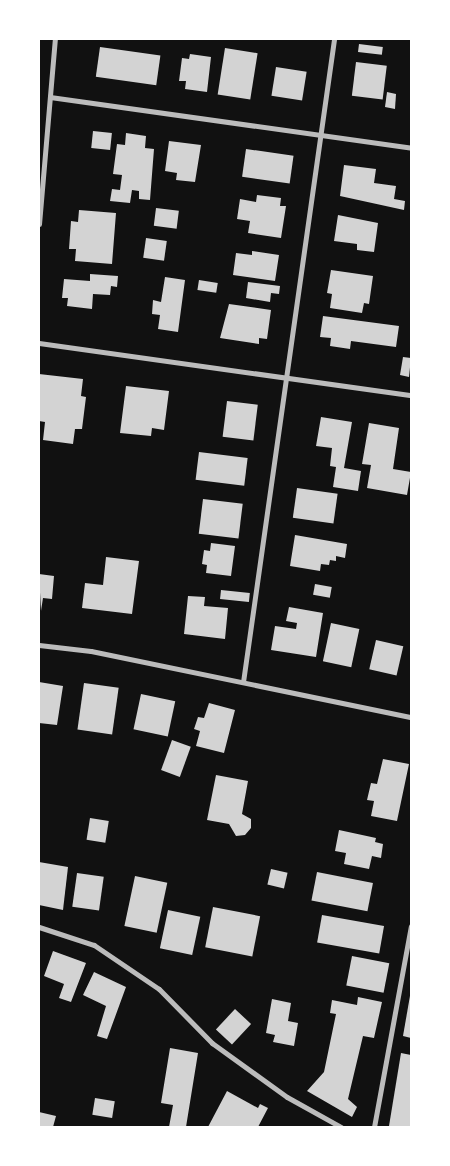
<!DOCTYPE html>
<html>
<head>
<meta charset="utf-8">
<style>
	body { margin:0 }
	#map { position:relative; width:450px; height:1166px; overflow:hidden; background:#111; font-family:"PT Sans Narrow",sans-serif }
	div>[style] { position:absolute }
	.building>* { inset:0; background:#d3d3d3; transform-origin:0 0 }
	.minor>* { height:5px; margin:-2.5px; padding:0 2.5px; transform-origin:2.5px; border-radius:2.5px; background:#bcbcbc }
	span { translate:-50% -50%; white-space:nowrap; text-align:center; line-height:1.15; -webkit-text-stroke:4px #fff; paint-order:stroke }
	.frame { position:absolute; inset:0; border:40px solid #fff; pointer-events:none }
</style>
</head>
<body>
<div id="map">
	<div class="building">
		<div style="left:359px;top:44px;width:24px;height:8px;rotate:7deg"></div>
		<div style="left:100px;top:47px;width:61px;height:30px;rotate:8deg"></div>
		<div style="left:225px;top:48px;width:33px;height:47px;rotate:9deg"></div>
		<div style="clip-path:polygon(190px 54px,211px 57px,207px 92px,185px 89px,186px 81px,179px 81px,182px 58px,189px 59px)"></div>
		<div style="left:356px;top:62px;width:31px;height:34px;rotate:7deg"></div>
		<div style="left:276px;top:67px;width:31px;height:29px;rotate:9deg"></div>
		<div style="clip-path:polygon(387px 92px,396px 94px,395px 109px,385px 107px)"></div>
		<div style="left:93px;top:131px;width:19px;height:17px;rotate:6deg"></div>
		<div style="clip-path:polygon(126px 133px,146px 136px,145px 148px,154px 149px,150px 200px,139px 199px,139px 191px,132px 190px,130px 203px,110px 201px,112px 189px,120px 190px,122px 175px,113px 174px,117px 144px,125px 145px)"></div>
		<div style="clip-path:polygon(169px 141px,201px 145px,195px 182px,176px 180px,177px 173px,165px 171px)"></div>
		<div style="left:246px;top:149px;width:48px;height:28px;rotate:8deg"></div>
		<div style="clip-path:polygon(344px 165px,376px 169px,374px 183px,396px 186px,394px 199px,405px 201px,404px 210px,340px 196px)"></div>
		<div style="clip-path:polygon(257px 195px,281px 198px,280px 206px,286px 206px,281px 238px,248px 233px,250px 221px,237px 219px,240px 199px,256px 202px)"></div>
		<div style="left:156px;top:208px;width:23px;height:18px;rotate:7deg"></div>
		<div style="clip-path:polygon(79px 210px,116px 213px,112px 264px,75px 261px,76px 249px,69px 249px,71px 221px,78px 222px)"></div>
		<div style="clip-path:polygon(338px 215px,378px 223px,374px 252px,357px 250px,357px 244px,334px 241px)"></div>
		<div style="left:146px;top:238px;width:21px;height:20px;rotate:8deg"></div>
		<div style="clip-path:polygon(252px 251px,279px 255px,275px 281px,233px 275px,236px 253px,252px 255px)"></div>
		<div style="clip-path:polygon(331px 270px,373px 276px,369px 304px,364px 303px,362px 313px,330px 308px,332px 294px,327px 293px)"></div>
		<div style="clip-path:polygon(90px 274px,118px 276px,117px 287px,111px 286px,110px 295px,93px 294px,92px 309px,67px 306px,68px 298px,62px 298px,64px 279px,90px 281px)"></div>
		<div style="clip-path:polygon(165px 277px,185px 280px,178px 332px,158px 329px,160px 315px,152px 314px,153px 300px,161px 302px)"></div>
		<div style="left:199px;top:280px;width:19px;height:10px;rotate:9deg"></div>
		<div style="clip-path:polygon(248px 282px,280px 286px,279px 294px,271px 293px,270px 302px,246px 298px)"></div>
		<div style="clip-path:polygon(229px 304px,271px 310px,267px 339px,259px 338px,259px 344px,220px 338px)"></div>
		<div style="clip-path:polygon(323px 316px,399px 326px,396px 347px,351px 341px,350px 349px,330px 346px,331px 338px,320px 337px)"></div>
		<div style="clip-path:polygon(403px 357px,411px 358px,409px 377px,400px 375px)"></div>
		<div style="clip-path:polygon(39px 374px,83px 379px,81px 396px,86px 397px,82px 429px,75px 429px,73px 444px,43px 440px,45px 422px,39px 421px)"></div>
		<div style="clip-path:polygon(126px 386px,169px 391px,164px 430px,152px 428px,151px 436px,120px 433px)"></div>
		<div style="left:227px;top:401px;width:31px;height:36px;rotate:7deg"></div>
		<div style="clip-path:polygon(321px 417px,352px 422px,344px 468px,361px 471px,358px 491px,333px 487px,336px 467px,330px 466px,332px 448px,316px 446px)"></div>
		<div style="clip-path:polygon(369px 423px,399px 428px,393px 469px,411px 472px,407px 495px,367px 488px,371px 465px,362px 464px)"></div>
		<div style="left:199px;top:452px;width:49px;height:28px;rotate:7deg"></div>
		<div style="left:297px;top:488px;width:41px;height:30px;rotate:8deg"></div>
		<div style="left:203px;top:499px;width:40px;height:35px;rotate:7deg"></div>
		<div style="clip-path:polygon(295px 535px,347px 544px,345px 558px,336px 556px,336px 561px,330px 560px,329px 565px,321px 564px,320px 571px,290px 566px)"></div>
		<div style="clip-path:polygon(211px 543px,235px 546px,231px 576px,206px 573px,207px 565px,202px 564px,204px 550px,210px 551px)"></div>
		<div style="clip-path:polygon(106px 557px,139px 561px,132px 614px,82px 608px,85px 583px,103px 585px)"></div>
		<div style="clip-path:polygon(39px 574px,54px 576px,52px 599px,43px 598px,41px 611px)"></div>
		<div style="left:315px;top:584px;width:17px;height:11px;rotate:10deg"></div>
		<div style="left:221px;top:590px;width:29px;height:9px;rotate:6deg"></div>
		<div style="clip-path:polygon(188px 596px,205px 597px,204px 606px,228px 608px,225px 639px,184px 634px)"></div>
		<div style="clip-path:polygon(289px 607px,323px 613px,316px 657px,271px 650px,275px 626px,296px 629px,297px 623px,286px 621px)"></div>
		<div style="left:331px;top:623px;width:29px;height:39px;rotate:12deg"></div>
		<div style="left:376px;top:640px;width:28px;height:30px;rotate:13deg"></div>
		<div style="clip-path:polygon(39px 682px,63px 686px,57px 725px,39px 723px)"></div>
		<div style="left:84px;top:683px;width:35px;height:47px;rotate:8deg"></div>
		<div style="left:141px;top:694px;width:35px;height:36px;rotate:12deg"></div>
		<div style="clip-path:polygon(209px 703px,235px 710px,224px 753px,196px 746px,200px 731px,194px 729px,198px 717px,204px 718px)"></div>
		<div style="left:172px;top:740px;width:20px;height:32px;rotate:20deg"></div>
		<div style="clip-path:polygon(383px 759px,409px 764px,397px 821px,371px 816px,374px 801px,367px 800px,371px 783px,377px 784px)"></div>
		<div style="clip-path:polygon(216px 775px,248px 781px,242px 814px,251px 819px,251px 828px,245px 835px,236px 836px,229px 824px,207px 820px)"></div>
		<div style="left:90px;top:818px;width:19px;height:22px;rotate:9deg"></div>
		<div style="clip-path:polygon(339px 830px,376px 838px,375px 842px,383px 844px,381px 858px,372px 856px,369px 869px,344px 864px,346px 853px,335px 851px)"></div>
		<div style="clip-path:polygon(39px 862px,68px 867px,63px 910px,39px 905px)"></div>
		<div style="left:271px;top:869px;width:17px;height:16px;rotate:13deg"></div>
		<div style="left:317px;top:872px;width:57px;height:29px;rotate:11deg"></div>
		<div style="left:77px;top:873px;width:27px;height:34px;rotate:8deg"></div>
		<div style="left:135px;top:876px;width:33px;height:51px;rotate:12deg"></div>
		<div style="left:213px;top:907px;width:48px;height:41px;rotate:11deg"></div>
		<div style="left:168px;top:910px;width:33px;height:39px;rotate:12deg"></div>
		<div style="left:322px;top:915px;width:63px;height:28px;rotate:10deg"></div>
		<div style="clip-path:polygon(53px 951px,86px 963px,71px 1002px,59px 998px,64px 984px,44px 976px)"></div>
		<div style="left:352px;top:956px;width:38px;height:30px;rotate:11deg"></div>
		<div style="clip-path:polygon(94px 972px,126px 987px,107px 1039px,97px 1036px,106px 1006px,83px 995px)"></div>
		<div style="clip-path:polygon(411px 990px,411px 1038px,403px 1036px)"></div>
		<div style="clip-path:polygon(358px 997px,382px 1002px,374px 1038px,363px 1036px,348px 1099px,357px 1107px,352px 1117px,307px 1091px,324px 1072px,336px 1014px,330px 1013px,332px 1000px,357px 1005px)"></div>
		<div style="clip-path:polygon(272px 999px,291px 1003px,288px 1021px,298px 1023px,294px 1046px,273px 1042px,275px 1035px,266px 1033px)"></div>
		<div style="left:235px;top:1009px;width:22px;height:28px;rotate:43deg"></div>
		<div style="clip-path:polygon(170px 1048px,198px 1053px,186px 1127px,169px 1127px,173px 1105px,161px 1103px)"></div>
		<div style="clip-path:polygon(401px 1053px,411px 1055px,411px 1127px,389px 1126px)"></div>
		<div style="clip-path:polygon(227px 1091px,258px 1108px,260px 1104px,268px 1108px,258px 1127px,208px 1127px)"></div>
		<div style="left:95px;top:1098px;width:20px;height:17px;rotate:9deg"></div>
		<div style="clip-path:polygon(39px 1112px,56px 1116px,53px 1127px,39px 1127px)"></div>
	</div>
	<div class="minor">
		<div style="left:50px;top:97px;width:365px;rotate:8deg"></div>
		<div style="left:39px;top:224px;width:186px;rotate:-85.1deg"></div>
		<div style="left:39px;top:343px;width:376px;rotate:8deg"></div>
		<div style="left:39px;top:645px;width:52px;rotate:6.6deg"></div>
		<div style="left:91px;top:651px;width:327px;rotate:11.7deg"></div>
		<div style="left:243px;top:682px;width:649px;rotate:-81.94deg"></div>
		<div style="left:39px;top:927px;width:58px;rotate:18.1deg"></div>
		<div style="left:94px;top:945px;width:78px;rotate:34.1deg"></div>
		<div style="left:159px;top:989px;width:76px;rotate:45.5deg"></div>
		<div style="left:212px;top:1043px;width:92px;rotate:35.8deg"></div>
		<div style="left:287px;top:1097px;width:62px;rotate:29.1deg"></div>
		<div style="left:374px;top:1127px;width:204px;rotate:-79.6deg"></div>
	</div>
	<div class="frame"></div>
</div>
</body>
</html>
